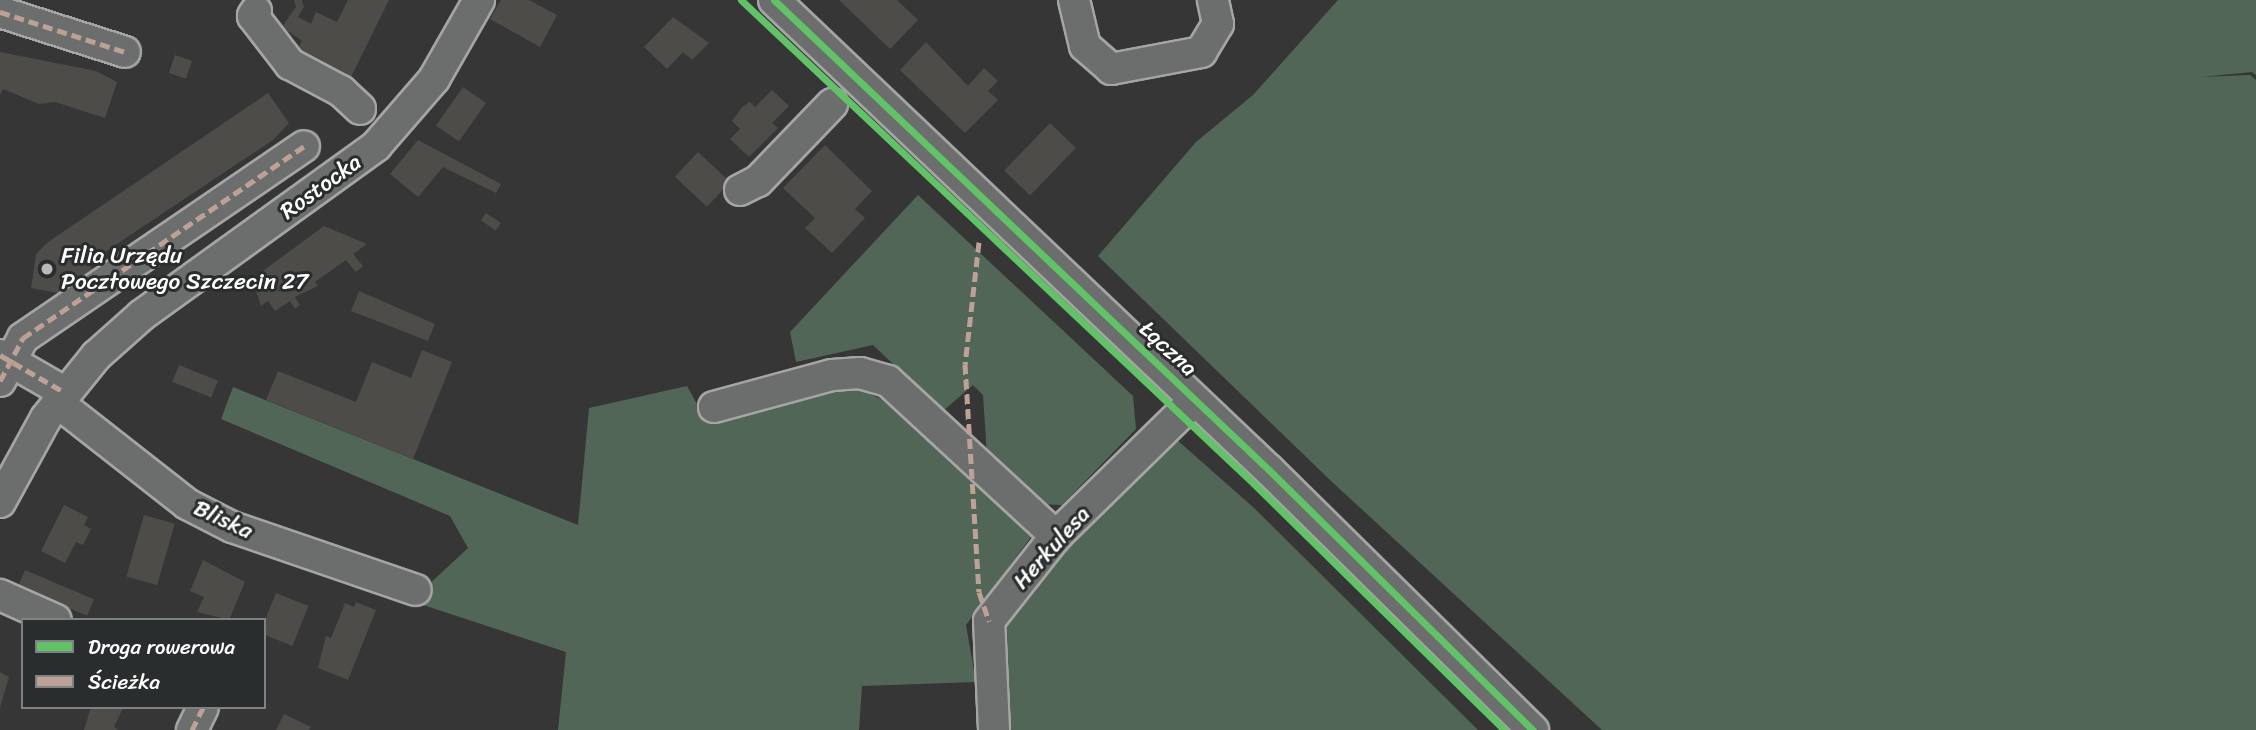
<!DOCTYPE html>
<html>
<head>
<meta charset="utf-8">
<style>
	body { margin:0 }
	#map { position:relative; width:2256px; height:730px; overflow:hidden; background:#363636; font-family:Sriracha,sans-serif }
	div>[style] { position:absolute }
	.green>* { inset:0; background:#516657 }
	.building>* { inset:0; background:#4e4c49; transform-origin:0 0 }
	.roads { filter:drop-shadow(2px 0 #a5a5a5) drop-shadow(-2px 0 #a5a5a5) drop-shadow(0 2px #a5a5a5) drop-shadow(0 -2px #a5a5a5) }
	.minor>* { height:30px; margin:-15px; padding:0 15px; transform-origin:15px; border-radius:15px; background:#6c6d6d }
	.quiet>* { height:5px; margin-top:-2.5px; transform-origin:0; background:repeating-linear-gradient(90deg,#bda197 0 10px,transparent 0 15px) }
	.cycleway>* { height:7px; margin:-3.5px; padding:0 3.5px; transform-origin:3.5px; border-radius:3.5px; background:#61c268 }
	.dots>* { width:19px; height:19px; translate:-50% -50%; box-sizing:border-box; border:4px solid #2a2d2e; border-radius:50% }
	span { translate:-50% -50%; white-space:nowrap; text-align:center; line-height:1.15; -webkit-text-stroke:6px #2a2d2e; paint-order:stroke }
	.street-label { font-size:23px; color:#fff }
	.poi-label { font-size:23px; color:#fff }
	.left { translate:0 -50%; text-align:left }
	.legend { position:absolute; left:21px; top:618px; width:245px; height:91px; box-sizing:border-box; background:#2a2d2e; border:2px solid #7f8182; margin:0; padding:9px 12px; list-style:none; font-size:21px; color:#fff }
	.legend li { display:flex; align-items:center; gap:14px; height:35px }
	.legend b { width:35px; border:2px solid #7f8182 }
</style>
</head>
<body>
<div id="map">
	<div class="green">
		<div style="clip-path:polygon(1338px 0,2256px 0,2256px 75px,2252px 72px,2201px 77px,2250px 75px,2256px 80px,2256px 730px,1602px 730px,1331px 481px,1098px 256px,1196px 142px,1253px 95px)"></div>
		<div style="clip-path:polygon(918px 195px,1133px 396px,1136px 429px,1062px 505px,1037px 504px,987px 456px,983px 395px,973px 385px,943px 411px,873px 345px,796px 362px,790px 332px)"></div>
		<div style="clip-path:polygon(687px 386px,703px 415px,854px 387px,881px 399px,1034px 533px,966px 625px,976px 682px,862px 686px,859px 730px,558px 730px,566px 652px,411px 601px,468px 548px,450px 516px,221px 419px,233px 387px,578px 525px,589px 408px)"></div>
		<div style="clip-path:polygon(1176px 439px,1254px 508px,1478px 730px,1003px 730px,998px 625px,1044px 563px)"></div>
	</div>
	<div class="building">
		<div style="clip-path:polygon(294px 0,302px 0,304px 7px,298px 17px,311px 24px,316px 12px,337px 22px,348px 0,389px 0,350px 79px,296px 53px,302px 41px,282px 27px,296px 7px)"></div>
		<div style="clip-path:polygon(501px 0,529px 0,557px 15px,540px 47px,490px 19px)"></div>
		<div style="clip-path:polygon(839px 0,897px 0,918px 20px,890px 49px)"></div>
		<div style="clip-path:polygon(673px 17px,709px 43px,692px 60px,683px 52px,667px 69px,644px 47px)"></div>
		<div style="clip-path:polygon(926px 42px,968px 86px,984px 68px,998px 81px,988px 91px,998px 100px,965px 133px,900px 70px)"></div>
		<div style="clip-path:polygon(0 52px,96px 71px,117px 82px,105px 118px,55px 102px,39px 104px,3px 89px,0 95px)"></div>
		<div style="left:175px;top:55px;width:18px;height:19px;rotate:19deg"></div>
		<div style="left:463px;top:87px;width:28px;height:47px;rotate:35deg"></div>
		<div style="clip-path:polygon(772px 90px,789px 106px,772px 123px,778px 128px,749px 157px,730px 139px,740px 129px,732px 121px,742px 107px,750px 102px,755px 107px)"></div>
		<div style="clip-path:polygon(268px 93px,289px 123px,273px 140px,96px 258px,90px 266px,94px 272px,63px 294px,31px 288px,36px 254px,48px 242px)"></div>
		<div style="left:1050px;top:123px;width:36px;height:66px;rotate:44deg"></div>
		<div style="clip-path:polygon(418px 140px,501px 184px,496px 193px,443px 167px,418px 197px,390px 174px)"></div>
		<div style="clip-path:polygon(825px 145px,872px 191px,855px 209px,865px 218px,832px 253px,805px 228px,815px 218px,783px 188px)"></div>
		<div style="left:698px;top:152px;width:44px;height:34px;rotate:43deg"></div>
		<div style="left:486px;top:213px;width:18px;height:9px;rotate:34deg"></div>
		<div style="clip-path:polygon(324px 226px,367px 244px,353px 254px,363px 266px,356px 272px,346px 260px,315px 282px,318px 286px,295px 297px,300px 305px,295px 309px,290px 301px,275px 311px,268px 301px,261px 306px,252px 279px)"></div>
		<div style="clip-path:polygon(359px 291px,435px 324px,428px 341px,351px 311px)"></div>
		<div style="clip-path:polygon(422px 350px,452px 362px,413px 459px,266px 400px,278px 371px,356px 402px,372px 362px,411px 378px)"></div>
		<div style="left:179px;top:365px;width:42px;height:18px;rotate:22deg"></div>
		<div style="clip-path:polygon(64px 505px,88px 517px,84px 525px,91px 529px,83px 545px,76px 542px,65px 563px,41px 551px)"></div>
		<div style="left:144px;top:515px;width:32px;height:64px;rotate:16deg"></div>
		<div style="clip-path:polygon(203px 560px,245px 582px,229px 620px,197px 612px,204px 597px,190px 591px)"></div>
		<div style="left:25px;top:570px;width:75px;height:18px;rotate:23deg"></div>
		<div style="left:276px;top:593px;width:35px;height:43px;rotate:22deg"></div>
		<div style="clip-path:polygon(356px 602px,376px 610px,348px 680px,318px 668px,326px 636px,331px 638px,345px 603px,354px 607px)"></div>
		<div style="clip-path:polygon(0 672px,9px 677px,0 708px)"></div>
		<div style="clip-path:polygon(91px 707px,123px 708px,114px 727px,119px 730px,84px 730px)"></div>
		<div style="clip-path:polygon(284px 714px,311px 727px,309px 730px,276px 730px)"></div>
	</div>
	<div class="roads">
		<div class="minor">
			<div style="left:774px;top:0;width:683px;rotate:43.52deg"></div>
			<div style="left:1269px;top:470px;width:371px;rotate:44.6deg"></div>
			<div style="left:1074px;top:0;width:47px;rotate:76.6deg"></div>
			<div style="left:1085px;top:46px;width:35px;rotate:41deg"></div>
			<div style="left:1111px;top:69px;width:92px;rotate:-10.7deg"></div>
			<div style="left:1201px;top:52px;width:33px;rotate:-59deg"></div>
			<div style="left:1218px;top:24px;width:25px;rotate:-102deg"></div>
			<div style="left:256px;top:11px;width:6px;rotate:121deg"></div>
			<div style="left:253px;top:16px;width:61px;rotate:52.4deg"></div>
			<div style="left:290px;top:64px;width:58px;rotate:27.9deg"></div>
			<div style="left:341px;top:91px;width:26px;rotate:43deg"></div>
			<div style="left:0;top:12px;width:131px;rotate:17.7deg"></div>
			<div style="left:740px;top:190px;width:20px;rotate:-27deg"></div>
			<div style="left:758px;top:181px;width:107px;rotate:-46.1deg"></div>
			<div style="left:0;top:355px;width:74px;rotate:30deg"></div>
			<div style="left:0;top:381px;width:49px;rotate:-61.9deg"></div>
			<div style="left:23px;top:338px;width:340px;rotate:-34.3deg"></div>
			<div style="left:57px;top:402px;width:165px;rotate:38.1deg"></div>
			<div style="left:187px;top:504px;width:51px;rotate:27.1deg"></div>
			<div style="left:232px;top:527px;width:194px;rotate:18.9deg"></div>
			<div style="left:714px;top:407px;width:122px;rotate:-15.2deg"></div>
			<div style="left:832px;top:375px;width:28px;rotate:-4deg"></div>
			<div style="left:860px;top:373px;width:29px;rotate:16deg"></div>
			<div style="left:888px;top:381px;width:229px;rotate:42.7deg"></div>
			<div style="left:0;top:502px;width:96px;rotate:-61.3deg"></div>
			<div style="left:46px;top:418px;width:80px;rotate:-51.1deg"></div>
			<div style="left:96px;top:356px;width:62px;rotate:-41.7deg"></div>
			<div style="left:142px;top:315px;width:289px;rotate:-35.8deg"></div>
			<div style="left:376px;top:146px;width:89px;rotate:-49.1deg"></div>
			<div style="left:434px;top:79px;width:91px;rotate:-60.3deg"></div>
			<div style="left:0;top:595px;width:61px;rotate:24.1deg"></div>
			<div style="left:192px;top:730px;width:25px;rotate:-64deg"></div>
			<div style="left:994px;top:730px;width:109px;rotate:-92.6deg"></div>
			<div style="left:989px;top:621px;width:108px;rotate:-51.8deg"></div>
			<div style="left:1056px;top:536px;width:194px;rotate:-44.4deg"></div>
		</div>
	</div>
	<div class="quiet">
		<div style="left:0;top:12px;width:131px;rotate:17.7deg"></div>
		<div style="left:979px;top:242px;width:123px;rotate:96.5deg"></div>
		<div style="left:965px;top:364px;width:228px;rotate:86.5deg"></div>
		<div style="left:979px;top:592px;width:31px;rotate:71deg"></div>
		<div style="left:0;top:355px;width:74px;rotate:30deg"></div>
		<div style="left:0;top:381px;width:49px;rotate:-61.9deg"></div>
		<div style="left:23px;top:338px;width:340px;rotate:-34.3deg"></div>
		<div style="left:192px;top:730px;width:25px;rotate:-64deg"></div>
	</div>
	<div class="cycleway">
		<div style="left:741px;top:0;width:705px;rotate:43.33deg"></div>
		<div style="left:1254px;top:484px;width:351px;rotate:44.5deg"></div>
		<div style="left:774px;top:0;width:683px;rotate:43.52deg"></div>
		<div style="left:1269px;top:470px;width:371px;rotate:44.6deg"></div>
	</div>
	<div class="dots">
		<div style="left:47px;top:269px;background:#b9b9b9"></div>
	</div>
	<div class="street-label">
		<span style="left:321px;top:187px;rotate:-36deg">Rostocka</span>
		<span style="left:1168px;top:349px;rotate:43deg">Łączna</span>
		<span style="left:223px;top:520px;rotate:25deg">Bliska</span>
		<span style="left:1052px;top:548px;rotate:-48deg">Herkulesa</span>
	</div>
	<div class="poi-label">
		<span class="left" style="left:61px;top:269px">Filia Urzędu<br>Pocztowego Szczecin 27</span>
	</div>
	<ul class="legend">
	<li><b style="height:9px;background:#61c268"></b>Droga rowerowa</li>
	<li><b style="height:9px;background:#bda197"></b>Ścieżka</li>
	</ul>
</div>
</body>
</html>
